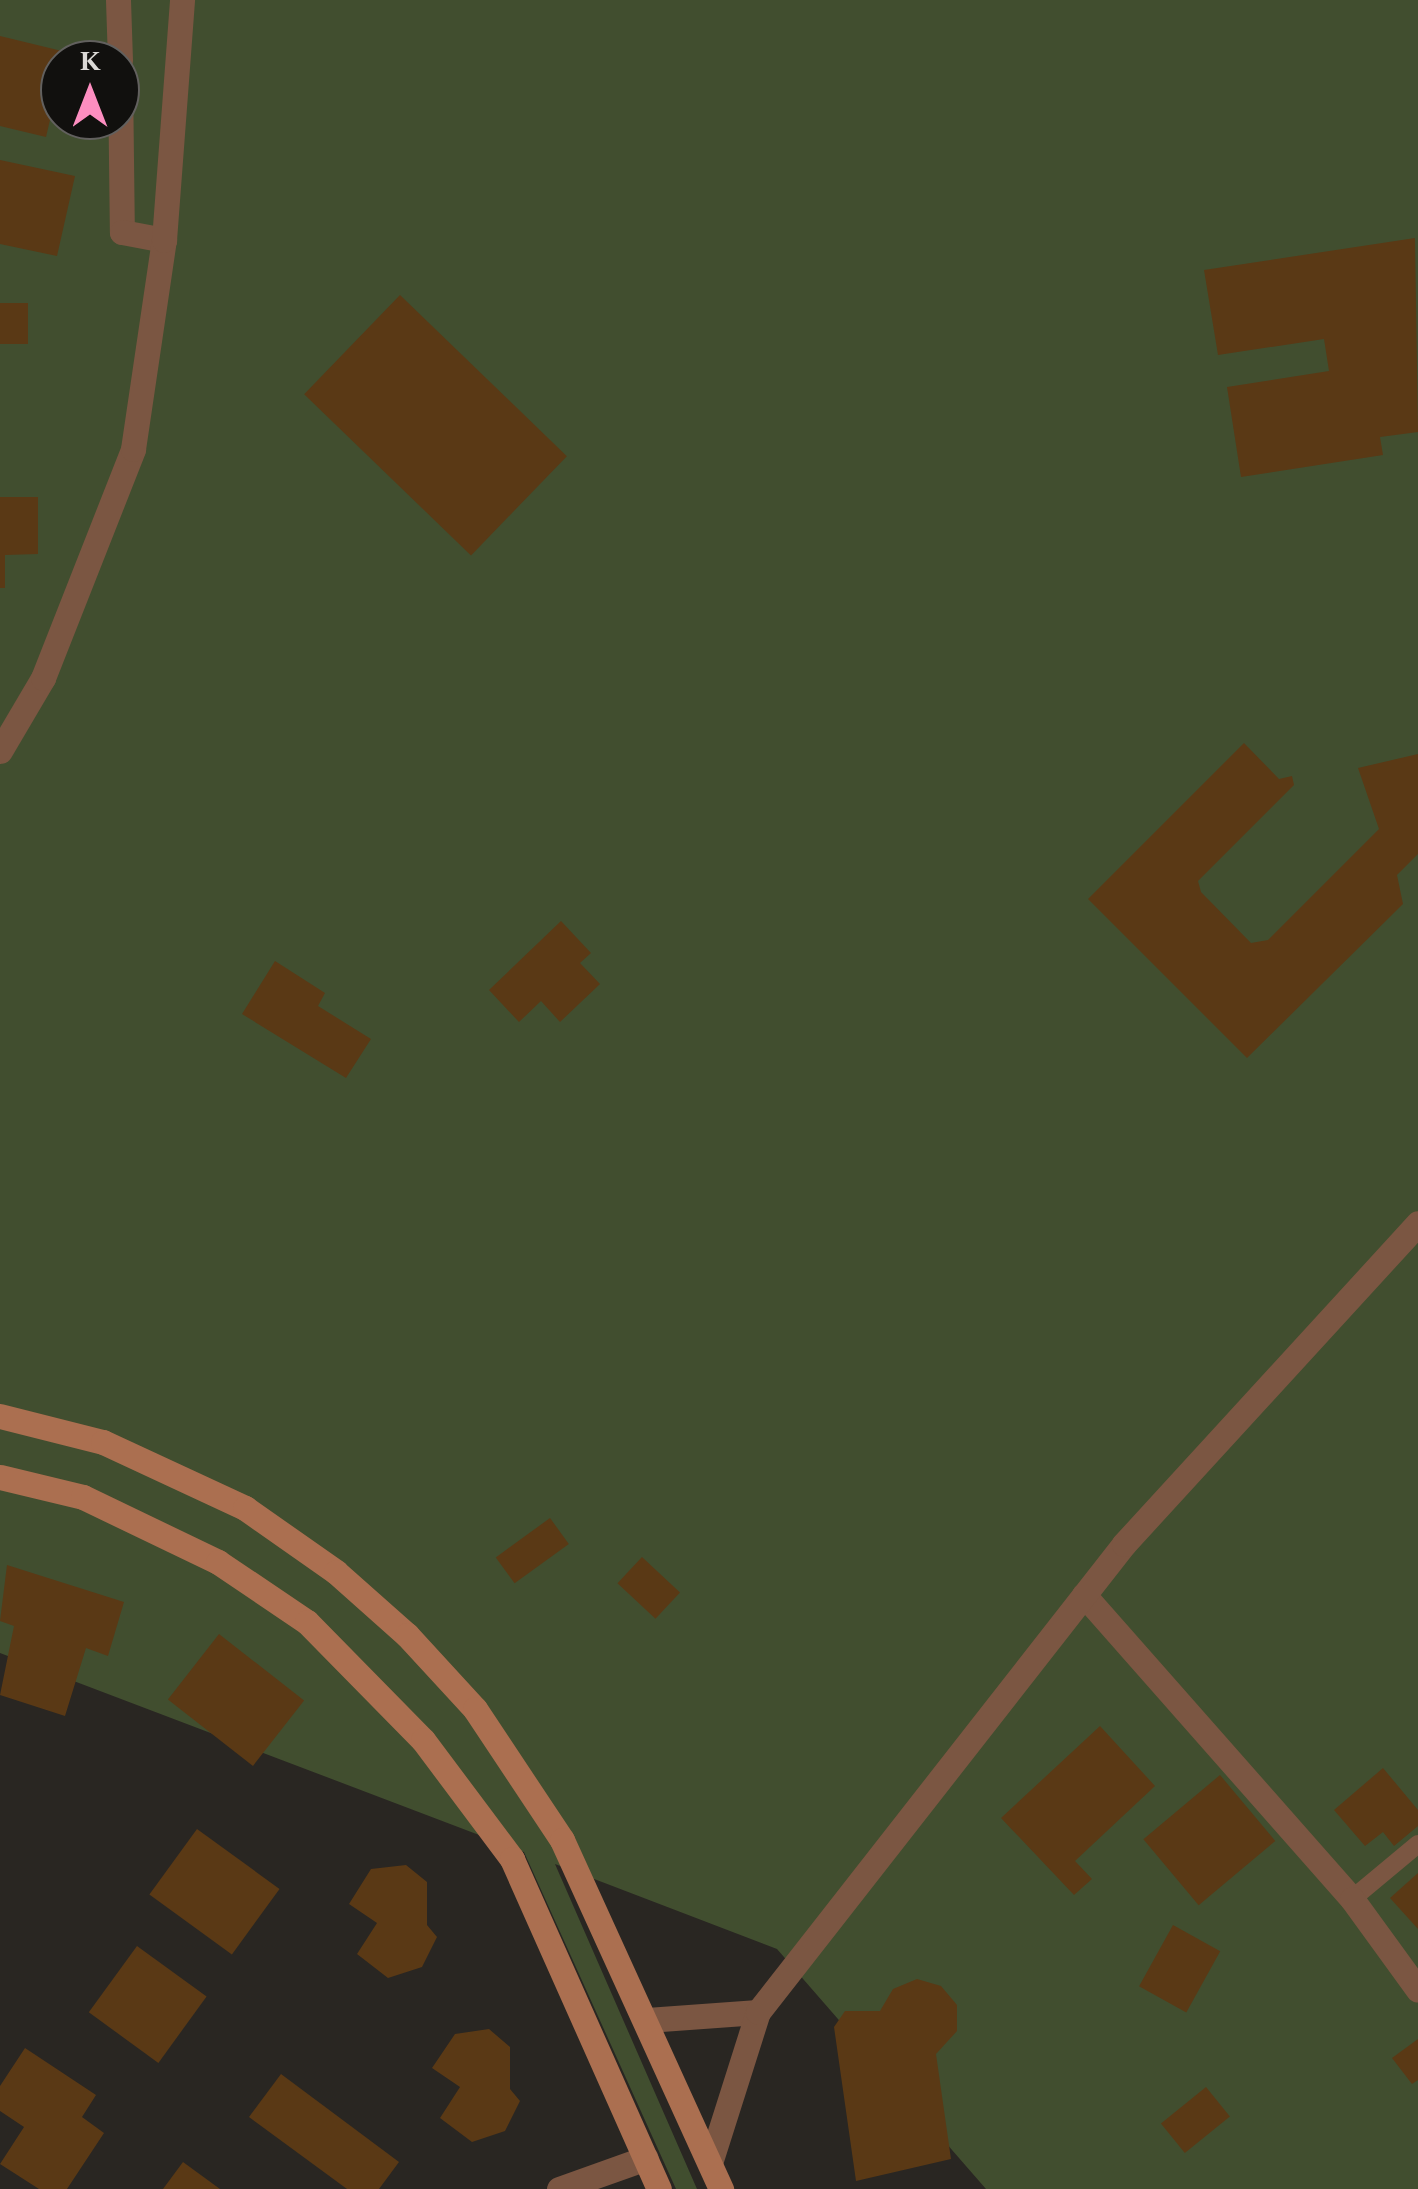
<!DOCTYPE html>
<html>
<head>
<meta charset="utf-8">
<style>
	body { margin:0 }
	#map { position:relative; width:1418px; height:2189px; overflow:hidden; background:#292622; font-family:Spectral,serif }
	div>[style] { position:absolute }
	.green>* { inset:0; background:#414e2f }
	.building>* { inset:0; background:#5a3915; transform-origin:0 0 }
	.service>* { height:18px; margin:-9px; padding:0 9px; transform-origin:9px; border-radius:9px; background:#7b5642 }
	.minor>* { height:25px; margin:-12.5px; padding:0 12.5px; transform-origin:12.5px; border-radius:12.5px; background:#7b5642 }
	.secondary>* { height:25px; margin:-12.5px; padding:0 12.5px; transform-origin:12.5px; border-radius:12.5px; background:#ab6f50 }
	span { translate:-50% -50%; white-space:nowrap; text-align:center; line-height:1.15; -webkit-text-stroke:9px #11100e; paint-order:stroke }
	.north { position:absolute; left:40px; top:40px; width:100px; height:100px; box-sizing:border-box; background:#11100e; border:2px solid #62605e; border-radius:50%; rotate:0deg; font-size:28px; font-weight:700; line-height:40px; text-align:center; color:#dbd9d6 }
	.north::after { content:''; display:block; margin:auto; width:35px; height:45px; background:#fd8ec0; clip-path:polygon(50% 0,100% 100%,50% 72%,0 100%) }
</style>
</head>
<body>
<div id="map">
	<div class="green">
		<div style="clip-path:polygon(evenodd,0 0,1418px 0,1418px 2189px,986px 2189px,777px 1949px,555px 1864px,697px 2189px,676px 2189px,524px 1852px,0 1653px,0 0,60px 60px,120px 60px,120px 120px,60px 120px,60px 60px)"></div>
	</div>
	<div class="building">
		<div style="clip-path:polygon(0 36px,66px 52px,46px 137px,0 126px)"></div>
		<div style="clip-path:polygon(0 160px,75px 176px,57px 256px,0 244px)"></div>
		<div style="clip-path:polygon(1415px 238px,1418px 432px,1380px 437px,1383px 455px,1241px 477px,1227px 387px,1329px 371px,1324px 339px,1218px 355px,1204px 270px)"></div>
		<div style="left:400px;top:295px;width:232px;height:138px;rotate:44deg"></div>
		<div style="left:0;top:303px;width:28px;height:41px"></div>
		<div style="clip-path:polygon(0 497px,38px 497px,38px 554px,5px 555px,5px 588px,0 588px)"></div>
		<div style="clip-path:polygon(1244px 743px,1279px 779px,1292px 776px,1294px 785px,1198px 881px,1201px 892px,1251px 943px,1268px 940px,1379px 829px,1358px 768px,1418px 754px,1418px 854px,1397px 875px,1403px 904px,1247px 1058px,1088px 899px)"></div>
		<div style="clip-path:polygon(561px 921px,591px 953px,580px 963px,600px 984px,560px 1022px,541px 1001px,519px 1022px,489px 990px)"></div>
		<div style="clip-path:polygon(275px 961px,325px 993px,318px 1006px,371px 1039px,346px 1078px,242px 1014px)"></div>
		<div style="left:550px;top:1518px;width:32px;height:67px;rotate:54deg"></div>
		<div style="left:642px;top:1557px;width:52px;height:36px;rotate:43deg"></div>
		<div style="clip-path:polygon(7px 1565px,124px 1602px,108px 1656px,86px 1648px,65px 1716px,0 1695px,14px 1626px,0 1621px)"></div>
		<div style="left:219px;top:1634px;width:108px;height:83px;rotate:38deg"></div>
		<div style="clip-path:polygon(1100px 1726px,1155px 1786px,1075px 1861px,1092px 1879px,1074px 1895px,1001px 1818px)"></div>
		<div style="clip-path:polygon(1383px 1768px,1418px 1810px,1418px 1826px,1394px 1846px,1383px 1832px,1365px 1846px,1334px 1810px)"></div>
		<div style="left:1220px;top:1775px;width:86px;height:100px;rotate:50deg"></div>
		<div style="left:197px;top:1829px;width:102px;height:81px;rotate:36deg"></div>
		<div style="clip-path:polygon(406px 1865px,427px 1882px,427px 1925px,437px 1937px,422px 1967px,388px 1978px,357px 1954px,377px 1923px,349px 1904px,371px 1869px)"></div>
		<div style="clip-path:polygon(1418px 1873px,1418px 1929px,1390px 1898px)"></div>
		<div style="left:1173px;top:1925px;width:54px;height:70px;rotate:29deg"></div>
		<div style="left:137px;top:1946px;width:86px;height:82px;rotate:36deg"></div>
		<div style="clip-path:polygon(917px 1979px,941px 1986px,957px 2005px,957px 2031px,936px 2054px,951px 2159px,856px 2181px,834px 2027px,845px 2011px,880px 2011px,893px 1989px)"></div>
		<div style="clip-path:polygon(489px 2029px,510px 2047px,510px 2089px,520px 2101px,505px 2131px,472px 2142px,440px 2118px,460px 2087px,432px 2068px,455px 2034px)"></div>
		<div style="clip-path:polygon(1418px 2039px,1418px 2080px,1412px 2084px,1392px 2058px)"></div>
		<div style="clip-path:polygon(25px 2048px,96px 2095px,82px 2117px,104px 2133px,67px 2189px,39px 2189px,0 2164px,24px 2127px,0 2111px,0 2086px)"></div>
		<div style="clip-path:polygon(281px 2074px,399px 2162px,379px 2189px,347px 2189px,249px 2117px)"></div>
		<div style="left:1206px;top:2087px;width:38px;height:58px;rotate:51deg"></div>
		<div style="clip-path:polygon(183px 2162px,220px 2189px,163px 2189px)"></div>
	</div>
	<div class="service">
		<div style="left:1352px;top:1899px;width:86px;rotate:-39.8deg"></div>
	</div>
	<div class="minor">
		<div style="left:118px;top:0;width:60px;rotate:88.1deg"></div>
		<div style="left:120px;top:77px;width:155px;rotate:89.3deg"></div>
		<div style="left:122px;top:232px;width:43px;rotate:10.8deg"></div>
		<div style="left:0;top:751px;width:85px;rotate:-59.5deg"></div>
		<div style="left:43px;top:678px;width:246px;rotate:-68.5deg"></div>
		<div style="left:133px;top:449px;width:211px;rotate:-81.6deg"></div>
		<div style="left:164px;top:240px;width:241px;rotate:-85.7deg"></div>
		<div style="left:1084px;top:1595px;width:405px;rotate:48.6deg"></div>
		<div style="left:1352px;top:1899px;width:112px;rotate:54deg"></div>
		<div style="left:647px;top:2020px;width:111px;rotate:-4.1deg"></div>
		<div style="left:710px;top:2163px;width:158px;rotate:-72.4deg"></div>
		<div style="left:758px;top:2012px;width:594px;rotate:-51.97deg"></div>
		<div style="left:1124px;top:1544px;width:435px;rotate:-47.5deg"></div>
		<div style="left:559px;top:2189px;width:92px;rotate:-19.6deg"></div>
	</div>
	<div class="secondary">
		<div style="left:0;top:1416px;width:106px;rotate:14.2deg"></div>
		<div style="left:103px;top:1442px;width:157px;rotate:24.9deg"></div>
		<div style="left:245px;top:1508px;width:111px;rotate:35.1deg"></div>
		<div style="left:336px;top:1572px;width:95px;rotate:41.6deg"></div>
		<div style="left:407px;top:1635px;width:100px;rotate:47.4deg"></div>
		<div style="left:475px;top:1709px;width:157px;rotate:56.4deg"></div>
		<div style="left:562px;top:1840px;width:384px;rotate:65.5deg"></div>
		<div style="left:0;top:1477px;width:85px;rotate:13.5deg"></div>
		<div style="left:83px;top:1497px;width:150px;rotate:25.7deg"></div>
		<div style="left:218px;top:1562px;width:107px;rotate:34deg"></div>
		<div style="left:307px;top:1622px;width:165px;rotate:45.5deg"></div>
		<div style="left:423px;top:1740px;width:149px;rotate:53.2deg"></div>
		<div style="left:512px;top:1859px;width:361px;rotate:66deg"></div>
	</div>
	<div class="north">K</div>
</div>
</body>
</html>
